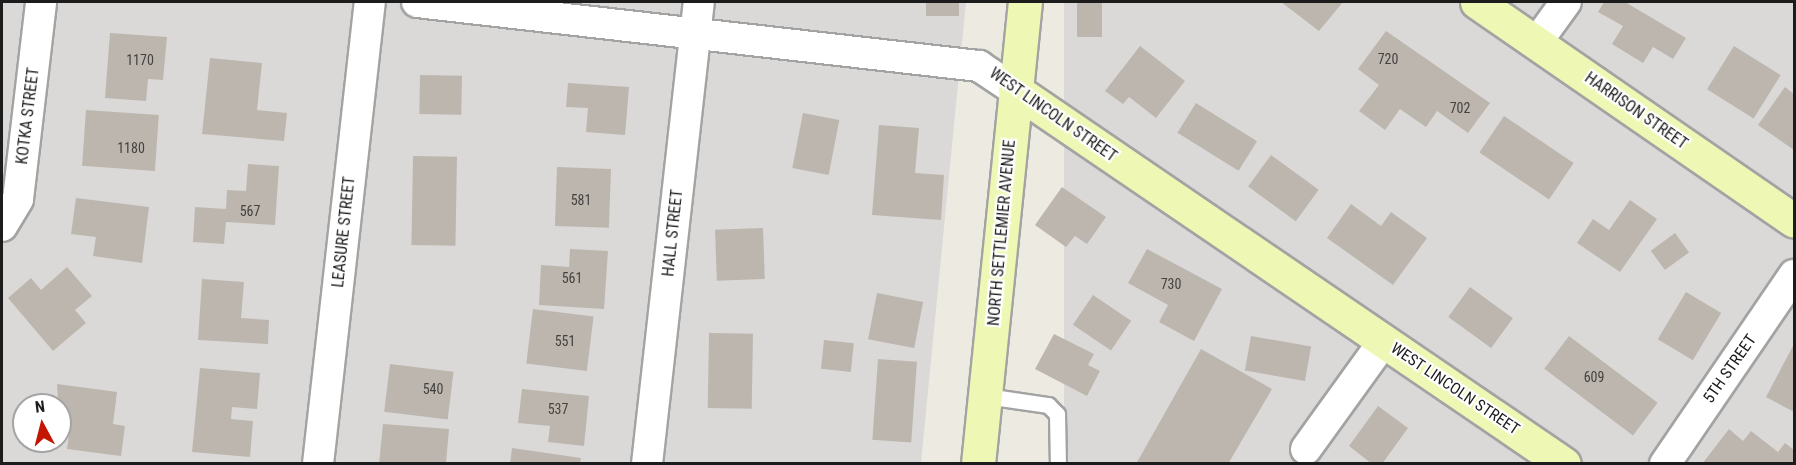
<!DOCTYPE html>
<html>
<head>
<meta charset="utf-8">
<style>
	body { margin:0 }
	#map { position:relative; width:1796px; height:465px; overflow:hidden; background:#edeae1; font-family:"Roboto Condensed",sans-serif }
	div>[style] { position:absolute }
	.residential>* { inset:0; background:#dad9d8; transform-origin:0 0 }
	.building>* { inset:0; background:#bdb6ae; transform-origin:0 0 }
	.roads { filter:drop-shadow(2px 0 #a3a3a3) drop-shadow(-2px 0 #a3a3a3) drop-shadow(0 2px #a3a3a3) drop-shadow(0 -2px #a3a3a3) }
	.lane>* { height:15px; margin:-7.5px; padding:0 7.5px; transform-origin:7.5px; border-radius:7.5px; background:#fff }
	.street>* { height:30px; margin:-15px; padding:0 15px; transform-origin:15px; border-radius:15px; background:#fff }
	.secondary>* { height:33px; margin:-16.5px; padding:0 16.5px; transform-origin:16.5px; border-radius:16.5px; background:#eef8b4 }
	span { translate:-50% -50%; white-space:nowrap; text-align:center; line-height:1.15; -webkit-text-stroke:4.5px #fff; paint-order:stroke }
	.number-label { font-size:14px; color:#444240 }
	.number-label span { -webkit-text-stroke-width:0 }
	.street-label { font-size:16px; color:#1c1c1c }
	.frame { position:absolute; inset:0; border:3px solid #1c1c1c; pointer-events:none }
	.north { position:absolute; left:12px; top:393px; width:60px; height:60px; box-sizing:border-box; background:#fff; border:2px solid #a4a4a4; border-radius:50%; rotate:353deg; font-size:16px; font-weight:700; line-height:24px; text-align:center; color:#1c1c1c }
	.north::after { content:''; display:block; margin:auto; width:21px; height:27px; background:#c41503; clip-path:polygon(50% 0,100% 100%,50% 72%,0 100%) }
</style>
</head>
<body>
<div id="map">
	<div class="residential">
		<div style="clip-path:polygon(evenodd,2px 2px,966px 2px,921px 463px,2px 463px,2px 2px,24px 405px,60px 405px,60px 441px,24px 441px,24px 405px)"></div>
		<div style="left:1064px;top:2px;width:730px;height:464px"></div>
	</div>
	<div class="building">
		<div style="left:926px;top:2px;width:33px;height:14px"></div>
		<div style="left:1077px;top:2px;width:25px;height:35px"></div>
		<div style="clip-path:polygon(1281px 2px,1343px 2px,1319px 31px)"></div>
		<div style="clip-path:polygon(1604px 2px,1625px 2px,1686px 38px,1673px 59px,1653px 47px,1643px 63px,1612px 44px,1623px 26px,1598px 12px)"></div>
		<div style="clip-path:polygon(1386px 31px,1490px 103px,1468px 133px,1437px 111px,1426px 127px,1400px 109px,1385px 130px,1359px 111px,1379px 85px,1358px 69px)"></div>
		<div style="clip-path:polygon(110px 33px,167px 37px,163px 80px,148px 79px,146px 101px,105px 98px)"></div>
		<div style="clip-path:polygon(1140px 46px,1185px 81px,1156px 118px,1129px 97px,1123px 104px,1105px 91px)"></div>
		<div style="left:1734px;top:46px;width:55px;height:51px;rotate:32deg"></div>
		<div style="clip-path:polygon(210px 58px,262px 63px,257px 110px,287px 113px,284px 141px,202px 134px)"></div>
		<div style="left:420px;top:75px;width:42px;height:39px;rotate:1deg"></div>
		<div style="clip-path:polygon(568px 83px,629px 87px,625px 135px,586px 132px,588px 108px,566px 107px)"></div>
		<div style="clip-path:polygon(1785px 87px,1794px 94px,1794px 150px,1758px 125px)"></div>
		<div style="left:1196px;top:103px;width:72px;height:35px;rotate:32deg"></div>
		<div style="left:86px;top:110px;width:73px;height:56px;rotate:4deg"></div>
		<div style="left:803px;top:113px;width:37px;height:56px;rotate:11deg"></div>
		<div style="left:1504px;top:116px;width:84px;height:44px;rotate:34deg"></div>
		<div style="clip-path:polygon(879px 125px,919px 128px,915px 173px,944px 175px,941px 220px,872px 215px)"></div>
		<div style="left:1271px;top:155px;width:59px;height:39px;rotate:36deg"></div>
		<div style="left:413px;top:156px;width:44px;height:89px;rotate:1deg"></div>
		<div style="clip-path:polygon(248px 164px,279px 166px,275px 225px,226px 222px,224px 244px,193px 242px,195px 207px,226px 209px,227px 190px,246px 191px)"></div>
		<div style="left:557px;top:167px;width:54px;height:59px;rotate:2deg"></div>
		<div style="clip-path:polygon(1062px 187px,1106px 217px,1087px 244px,1075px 236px,1066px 247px,1035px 225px)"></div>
		<div style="clip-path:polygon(76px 198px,149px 207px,142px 263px,93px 256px,96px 237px,71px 234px)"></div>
		<div style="clip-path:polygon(1630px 200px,1657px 219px,1620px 272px,1577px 243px,1593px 219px,1609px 230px)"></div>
		<div style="clip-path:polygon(1351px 204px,1381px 226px,1391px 212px,1427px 238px,1393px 285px,1327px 238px)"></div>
		<div style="left:763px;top:228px;width:51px;height:48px;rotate:88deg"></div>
		<div style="left:1675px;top:233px;width:24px;height:30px;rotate:54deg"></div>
		<div style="clip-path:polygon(570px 249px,608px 251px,604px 309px,539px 305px,541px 265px,569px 267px)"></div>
		<div style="clip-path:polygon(1147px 249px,1222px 289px,1194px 341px,1159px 322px,1168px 305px,1128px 283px)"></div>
		<div style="clip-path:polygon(67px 267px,92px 296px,75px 310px,86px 323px,53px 351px,8px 298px,31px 278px,41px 290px)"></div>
		<div style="clip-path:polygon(202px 279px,244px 282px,241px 318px,269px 320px,268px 344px,198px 340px)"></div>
		<div style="left:1470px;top:287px;width:53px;height:37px;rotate:36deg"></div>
		<div style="left:1686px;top:292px;width:41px;height:55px;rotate:31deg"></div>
		<div style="left:877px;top:293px;width:47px;height:47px;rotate:11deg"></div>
		<div style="left:1093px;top:295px;width:46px;height:36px;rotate:34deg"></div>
		<div style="left:533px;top:309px;width:61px;height:55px;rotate:7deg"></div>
		<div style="left:709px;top:333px;width:44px;height:75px;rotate:1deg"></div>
		<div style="clip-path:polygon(1054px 334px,1094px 354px,1088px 365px,1100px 371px,1087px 396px,1035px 369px)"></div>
		<div style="left:1251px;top:336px;width:61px;height:35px;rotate:10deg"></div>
		<div style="left:1569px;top:336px;width:111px;height:41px;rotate:37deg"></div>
		<div style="left:824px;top:340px;width:30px;height:29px;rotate:6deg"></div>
		<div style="clip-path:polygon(1794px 344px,1794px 412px,1766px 397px)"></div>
		<div style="clip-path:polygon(1201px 349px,1272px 389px,1228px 464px,1136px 464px)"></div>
		<div style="left:878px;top:359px;width:39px;height:81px;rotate:4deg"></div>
		<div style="left:390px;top:364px;width:64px;height:48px;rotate:7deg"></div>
		<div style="clip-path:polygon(200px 368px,260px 373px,257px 409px,232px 407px,231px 419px,253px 421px,250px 457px,192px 452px)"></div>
		<div style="clip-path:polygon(57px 384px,117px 392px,113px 424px,125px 426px,121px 456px,67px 449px,70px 426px,60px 425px)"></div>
		<div style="clip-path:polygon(522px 389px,589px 396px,584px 446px,548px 442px,550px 426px,518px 423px)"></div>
		<div style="clip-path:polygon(1378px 406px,1408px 428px,1382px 464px,1372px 464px,1349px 446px)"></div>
		<div style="clip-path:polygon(383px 424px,449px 429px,446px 463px,379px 464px)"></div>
		<div style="clip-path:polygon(1729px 429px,1743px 441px,1751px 431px,1778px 452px,1785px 443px,1794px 450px,1794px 464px,1702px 464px)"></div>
		<div style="clip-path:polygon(512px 448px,581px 458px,580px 464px,510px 464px)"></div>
	</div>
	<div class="roads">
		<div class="lane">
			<div style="left:986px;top:396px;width:63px;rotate:8.3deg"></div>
			<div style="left:1048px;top:405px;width:13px;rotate:45deg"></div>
			<div style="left:1057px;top:414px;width:50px;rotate:88.9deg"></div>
		</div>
		<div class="street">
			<div style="left:417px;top:2px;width:566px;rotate:6.5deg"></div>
			<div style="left:979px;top:66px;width:43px;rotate:33.7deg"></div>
			<div style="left:1537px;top:42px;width:49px;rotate:-54.1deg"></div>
			<div style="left:2px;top:226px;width:31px;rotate:-59deg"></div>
			<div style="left:18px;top:199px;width:198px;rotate:-83.3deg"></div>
			<div style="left:1306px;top:449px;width:133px;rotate:-54.2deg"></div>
			<div style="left:318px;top:464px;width:465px;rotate:-83.6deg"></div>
			<div style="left:647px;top:464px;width:465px;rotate:-83.6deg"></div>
			<div style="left:1665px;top:464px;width:229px;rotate:-55.7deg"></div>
		</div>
		<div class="secondary">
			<div style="left:1477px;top:2px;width:385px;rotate:34.6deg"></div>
			<div style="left:1015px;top:90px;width:664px;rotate:34.26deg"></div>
			<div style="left:978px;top:464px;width:464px;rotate:-84.2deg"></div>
		</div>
	</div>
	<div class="number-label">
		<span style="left:1388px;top:59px">720</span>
		<span style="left:140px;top:60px">1170</span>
		<span style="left:1460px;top:108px">702</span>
		<span style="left:131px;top:148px">1180</span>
		<span style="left:581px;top:200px">581</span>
		<span style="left:250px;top:211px">567</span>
		<span style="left:572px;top:278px">561</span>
		<span style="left:1171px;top:284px">730</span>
		<span style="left:565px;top:341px">551</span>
		<span style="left:1594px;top:377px">609</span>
		<span style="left:433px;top:389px">540</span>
		<span style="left:558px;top:409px">537</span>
	</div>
	<div class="street-label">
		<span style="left:1636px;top:111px;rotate:35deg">HARRISON STREET</span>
		<span style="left:1053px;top:115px;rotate:35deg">WEST LINCOLN STREET</span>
		<span style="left:28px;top:116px;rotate:-83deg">KOTKA STREET</span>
		<span style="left:344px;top:232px;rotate:-84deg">LEASURE STREET</span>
		<span style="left:673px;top:233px;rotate:-84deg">HALL STREET</span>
		<span style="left:1002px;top:233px;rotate:-85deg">NORTH SETTLEMIER AVENUE</span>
		<span style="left:1730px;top:369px;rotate:-55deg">5TH STREET</span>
		<span style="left:1455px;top:389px;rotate:34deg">WEST LINCOLN STREET</span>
	</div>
	<div class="frame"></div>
	<div class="north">N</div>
</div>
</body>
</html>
